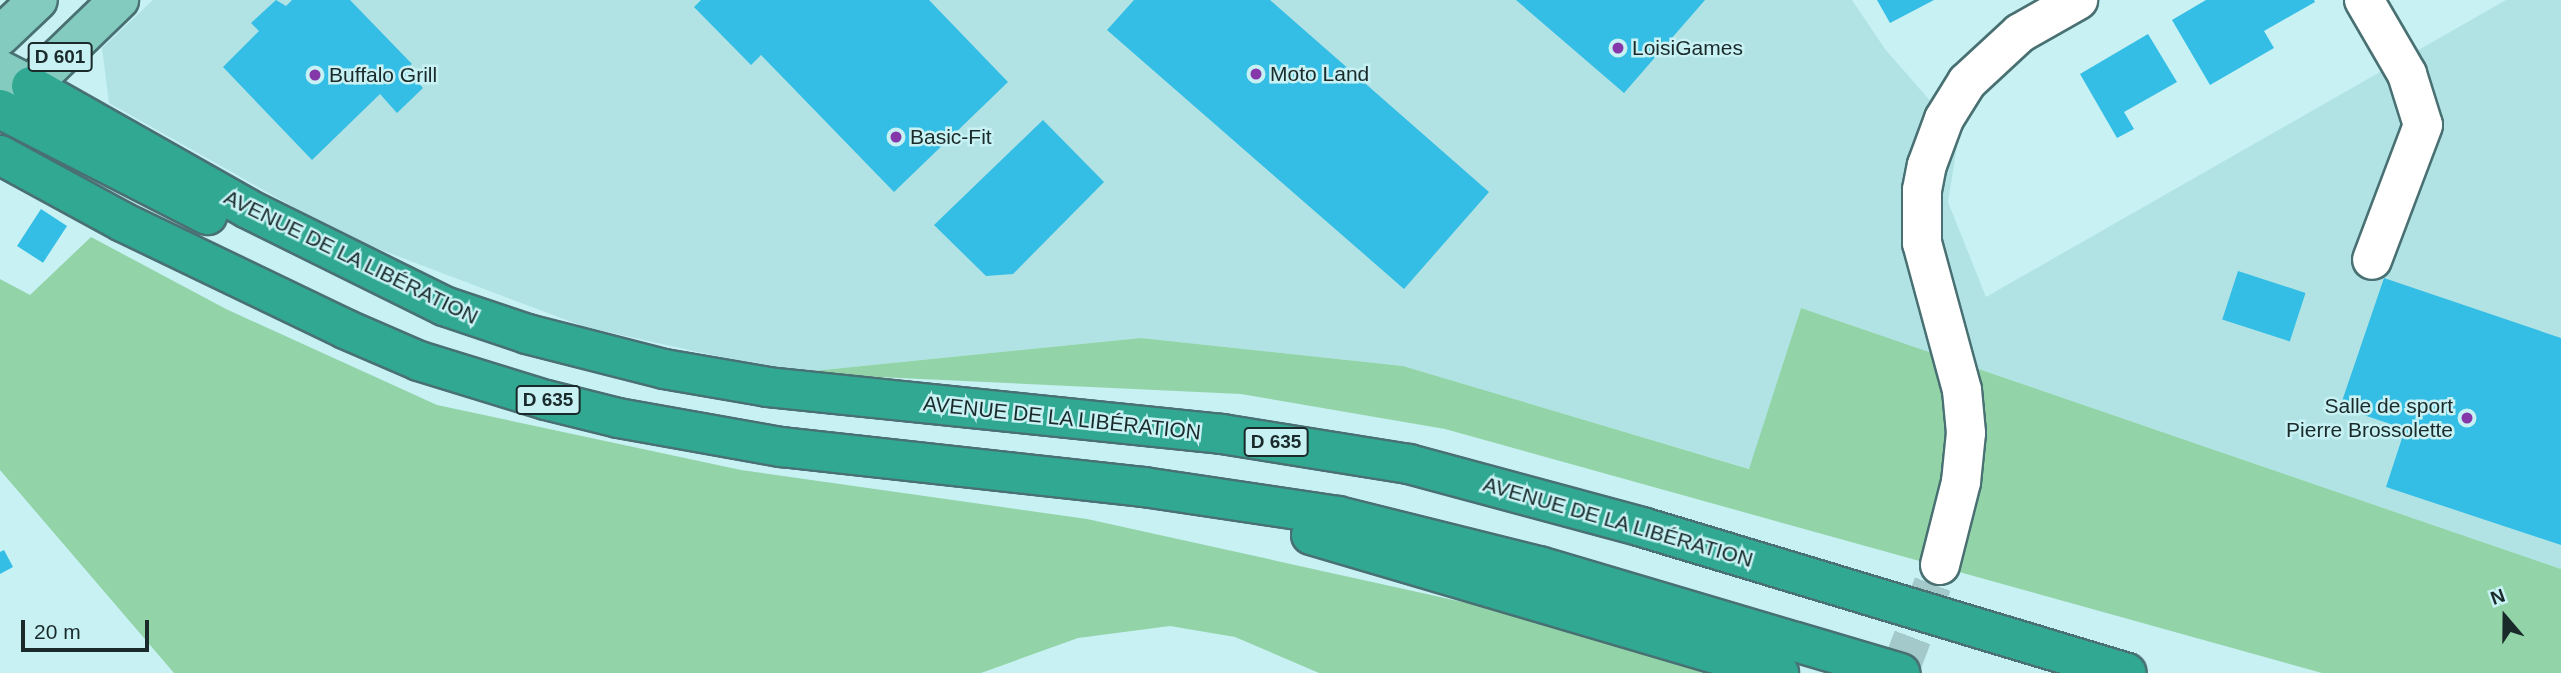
<!DOCTYPE html>
<html>
<head>
<meta charset="utf-8">
<style>
	body { margin:0 }
	#map { position:relative; width:2561px; height:673px; overflow:hidden; background:#c7f1f3; font-family:Arial,sans-serif }
	div>[style] { position:absolute }
	.built>* { inset:0; background:#b1e3e5 }
	.green>* { inset:0; background:#92d4a8 }
	.building>* { inset:0; background:#34bde5; transform-origin:0 0 }
	.minor-tunnel>* { height:38px; margin-top:-19px; transform-origin:0; background:repeating-linear-gradient(90deg,#a4c9cb 0 38px,transparent 0 57px) }
	.roads { filter:drop-shadow(2px 0 #497072) drop-shadow(-2px 0 #497072) drop-shadow(0 2px #497072) drop-shadow(0 -2px #497072) }
	.minor>* { height:38px; margin:-19px; padding:0 19px; transform-origin:19px; border-radius:19px; background:#fff }
	.major>* { height:38px; margin:-19px; padding:0 19px; transform-origin:19px; border-radius:19px; background:#83cbbe }
	.highway>* { height:38px; margin:-19px; padding:0 19px; transform-origin:19px; border-radius:19px; background:#31a892 }
	.dots>* { width:19px; height:19px; translate:-50% -50%; box-sizing:border-box; border:4px solid #c7f1f3; border-radius:50% }
	span { translate:-50% -50%; white-space:nowrap; text-align:center; line-height:1.15; -webkit-text-stroke:5px #c7f1f3; paint-order:stroke }
	.shield-label span { padding:2px 5px; background:#c7f1f3; border:2px solid; border-radius:5px; -webkit-text-stroke-width:0 }
	.shield-label { font-size:19px; color:#1a2a2b; font-weight:700 }
	.poi-label { font-size:21px; color:#1a2a2b }
	.left { translate:0 -50%; text-align:left }
	.right { translate:-100% -50%; text-align:right }
	.street-label { font-size:21px; color:#1a2a2b }
	.north { position:absolute; left:2470px; top:582px; width:70px; height:70px; -webkit-text-stroke:5px #c7f1f3; paint-order:stroke; rotate:340deg; font-size:19px; font-weight:700; line-height:28px; text-align:center; color:#1a2a2b }
	.north::after { content:''; display:block; margin:auto; width:24px; height:32px; background:#1a2a2b; clip-path:polygon(50% 0,100% 100%,50% 72%,0 100%) }
	.scale { position:absolute; left:21px; top:620px; width:128px; height:32px; box-sizing:border-box; border:4px solid #1a2a2b; border-top:0; padding-left:9px; font-size:21px; line-height:24px; white-space:nowrap; color:#1a2a2b; -webkit-text-stroke:5px #c7f1f3; paint-order:stroke }
</style>
</head>
<body>
<div id="map">
	<div class="built">
		<div style="clip-path:polygon(153px 0,1852px 0,1885px 49px,1959px 134px,1948px 202px,1986px 297px,2506px 0,2561px 0,2561px 569px,1801px 308px,1750px 469px,1403px 366px,1141px 338px,793px 373px,585px 327px,347px 237px,109px 103px,102px 48px)"></div>
	</div>
	<div class="green">
		<div style="clip-path:polygon(91px 237px,226px 309px,437px 405px,741px 470px,1087px 519px,1499px 610px,1706px 673px,1319px 673px,1235px 637px,1170px 626px,1078px 638px,981px 673px,174px 673px,0 470px,0 279px,30px 295px)"></div>
		<div style="clip-path:polygon(1801px 308px,2561px 569px,2561px 673px,2322px 673px,1445px 429px,1241px 394px,793px 373px,1141px 338px,1403px 366px,1749px 469px)"></div>
	</div>
	<div class="building">
		<div style="clip-path:polygon(276px 0,286px 6px,292px 0,350px 0,412px 64px,405px 69px,423px 88px,397px 113px,380px 94px,312px 160px,223px 67px,259px 31px,251px 23px)"></div>
		<div style="clip-path:polygon(701px 0,929px 0,1008px 82px,894px 192px,761px 55px,751px 65px,694px 7px)"></div>
		<div style="clip-path:polygon(1134px 0,1270px 0,1489px 192px,1404px 289px,1107px 30px)"></div>
		<div style="clip-path:polygon(1516px 0,1705px 0,1624px 93px)"></div>
		<div style="clip-path:polygon(1877px 0,1934px 0,1890px 23px)"></div>
		<div style="clip-path:polygon(2206px 0,2314px 0,2315px 2px,2264px 31px,2274px 48px,2210px 85px,2172px 20px)"></div>
		<div style="clip-path:polygon(2148px 34px,2177px 82px,2124px 112px,2134px 129px,2117px 138px,2080px 74px)"></div>
		<div style="clip-path:polygon(1043px 120px,1104px 182px,1013px 274px,986px 276px,934px 225px)"></div>
		<div style="left:41px;top:209px;width:31px;height:44px;rotate:33deg"></div>
		<div style="left:2238px;top:271px;width:71px;height:51px;rotate:18deg"></div>
		<div style="clip-path:polygon(2384px 278px,2561px 338px,2561px 545px,2386px 487px,2405px 429px,2340px 407px)"></div>
		<div style="clip-path:polygon(4px 550px,13px 567px,0 574px,0 552px)"></div>
	</div>
	<div class="minor-tunnel">
		<div style="left:1899px;top:673px;width:116px;rotate:-69.2deg"></div>
	</div>
	<div class="roads">
		<div class="minor">
			<div style="left:2364px;top:0;width:86px;rotate:59.8deg"></div>
			<div style="left:2407px;top:74px;width:53px;rotate:72.6deg"></div>
			<div style="left:2423px;top:125px;width:144px;rotate:110.7deg"></div>
			<div style="left:1940px;top:565px;width:86px;rotate:-75.8deg"></div>
			<div style="left:1961px;top:482px;width:49px;rotate:-84.2deg"></div>
			<div style="left:1966px;top:433px;width:43px;rotate:-95.3deg"></div>
			<div style="left:1962px;top:390px;width:152px;rotate:-105.2deg"></div>
			<div style="left:1922px;top:243px;width:53px;rotate:-90deg"></div>
			<div style="left:1922px;top:190px;width:25px;rotate:-79deg"></div>
			<div style="left:1927px;top:165px;width:49px;rotate:-69.7deg"></div>
			<div style="left:1944px;top:119px;width:44px;rotate:-58.1deg"></div>
			<div style="left:1967px;top:82px;width:72px;rotate:-42.8deg"></div>
			<div style="left:2020px;top:33px;width:67px;rotate:-29.6deg"></div>
		</div>
		<div class="major">
			<div style="left:0;top:36px;width:52px;rotate:-43.5deg"></div>
			<div style="left:0;top:70px;width:35px;rotate:27deg"></div>
			<div style="left:7px;top:108px;width:156px;rotate:-44deg"></div>
		</div>
		<div class="highway">
			<div style="left:31px;top:86px;width:249px;rotate:29.5deg"></div>
			<div style="left:248px;top:209px;width:219px;rotate:26.3deg"></div>
			<div style="left:444px;top:306px;width:88px;rotate:18.6deg"></div>
			<div style="left:527px;top:334px;width:141px;rotate:14.3deg"></div>
			<div style="left:664px;top:369px;width:106px;rotate:9.8deg"></div>
			<div style="left:768px;top:387px;width:456px;rotate:5.9deg"></div>
			<div style="left:1222px;top:434px;width:189px;rotate:9.1deg"></div>
			<div style="left:1409px;top:464px;width:241px;rotate:15.1deg"></div>
			<div style="left:1642px;top:527px;width:506px;rotate:16.75deg"></div>
			<div style="left:0;top:109px;width:233px;rotate:27.1deg"></div>
			<div style="left:0;top:155px;width:140px;rotate:28.6deg"></div>
			<div style="left:123px;top:222px;width:246px;rotate:25.7deg"></div>
			<div style="left:345px;top:329px;width:81px;rotate:23.4deg"></div>
			<div style="left:419px;top:361px;width:133px;rotate:17.1deg"></div>
			<div style="left:546px;top:400px;width:74px;rotate:14deg"></div>
			<div style="left:618px;top:418px;width:166px;rotate:10.1deg"></div>
			<div style="left:781px;top:447px;width:365px;rotate:6.3deg"></div>
			<div style="left:1144px;top:487px;width:196px;rotate:8.5deg"></div>
			<div style="left:1338px;top:516px;width:207px;rotate:14deg"></div>
			<div style="left:1539px;top:566px;width:377px;rotate:16.5deg"></div>
			<div style="left:1311px;top:535px;width:488px;rotate:16.4deg"></div>
		</div>
	</div>
	<div class="dots">
		<div style="left:1618px;top:48px;background:#8438a9"></div>
		<div style="left:1256px;top:74px;background:#8438a9"></div>
		<div style="left:315px;top:75px;background:#8438a9"></div>
		<div style="left:896px;top:137px;background:#8438a9"></div>
		<div style="left:2467px;top:418px;background:#8438a9"></div>
	</div>
	<div class="shield-label">
		<span style="left:60px;top:57px">D 601</span>
		<span style="left:548px;top:400px">D 635</span>
		<span style="left:1276px;top:442px">D 635</span>
	</div>
	<div class="poi-label">
		<span class="left" style="left:1632px;top:48px">LoisiGames</span>
		<span class="left" style="left:1270px;top:74px">Moto Land</span>
		<span class="left" style="left:329px;top:75px">Buffalo Grill</span>
		<span class="left" style="left:910px;top:137px">Basic-Fit</span>
		<span class="right" style="left:2453px;top:418px">Salle de sport<br>Pierre Brossolette</span>
	</div>
	<div class="street-label">
		<span style="left:351px;top:257px;rotate:26deg">AVENUE DE LA LIBÉRATION</span>
		<span style="left:1062px;top:418px;rotate:6deg">AVENUE DE LA LIBÉRATION</span>
		<span style="left:1618px;top:522px;rotate:16deg">AVENUE DE LA LIBÉRATION</span>
	</div>
	<div class="north">N</div>
	<div class="scale">20 m</div>
</div>
</body>
</html>
